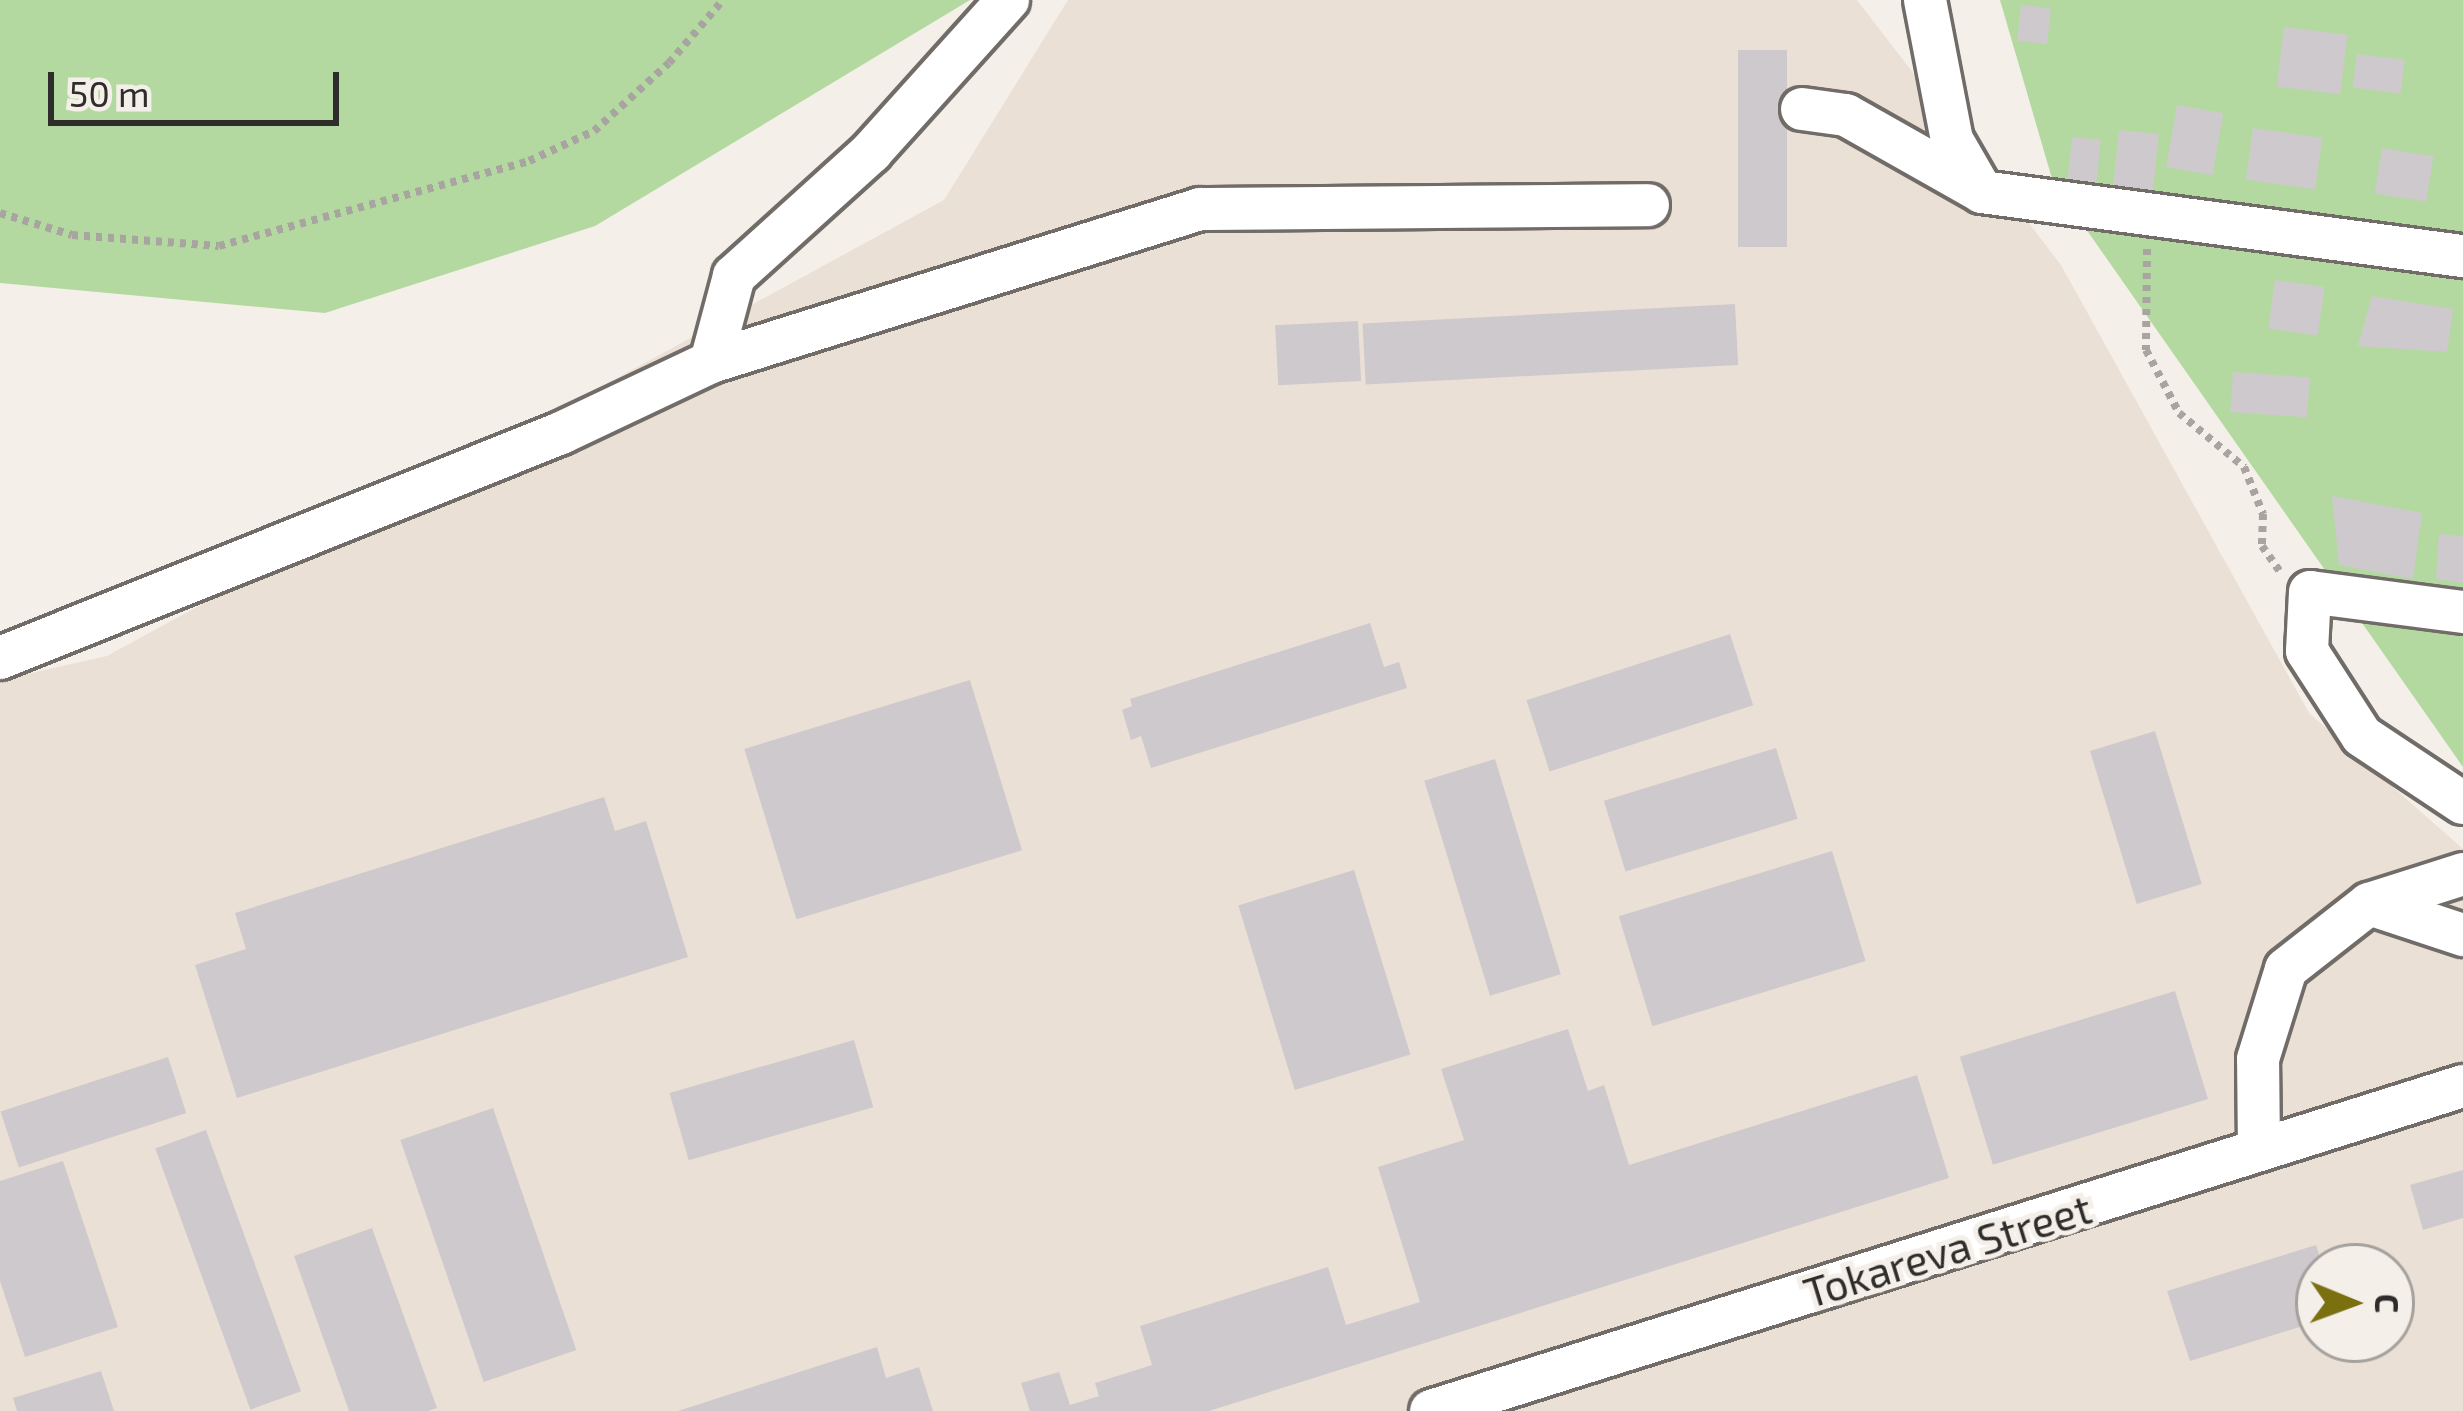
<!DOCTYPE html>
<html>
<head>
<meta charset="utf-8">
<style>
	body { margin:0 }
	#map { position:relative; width:2463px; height:1411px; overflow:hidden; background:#f4efe9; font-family:"Exo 2",sans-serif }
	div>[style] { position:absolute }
	.built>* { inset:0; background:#ebe0d6 }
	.green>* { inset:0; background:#b4d9a0 }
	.building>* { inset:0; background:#cec9cd; transform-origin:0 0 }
	.path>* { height:8px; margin-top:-4px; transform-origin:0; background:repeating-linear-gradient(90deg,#a8a4a0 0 6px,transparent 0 12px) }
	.roads { filter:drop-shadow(3px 0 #716c68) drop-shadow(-3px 0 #716c68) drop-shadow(0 3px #716c68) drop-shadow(0 -3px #716c68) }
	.minor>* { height:42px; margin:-21px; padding:0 21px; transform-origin:21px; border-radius:21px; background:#fff }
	span { translate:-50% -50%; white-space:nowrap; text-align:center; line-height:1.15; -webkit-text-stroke:10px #f4efe9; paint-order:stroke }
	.street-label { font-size:42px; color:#2f2d2c }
	.north { position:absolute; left:2295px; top:1243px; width:120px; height:120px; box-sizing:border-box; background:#f4efe9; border:3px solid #a5a19d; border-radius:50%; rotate:91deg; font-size:33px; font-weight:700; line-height:48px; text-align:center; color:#2f2d2c }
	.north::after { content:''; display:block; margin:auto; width:42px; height:54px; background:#7b7010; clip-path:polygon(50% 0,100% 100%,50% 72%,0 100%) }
	.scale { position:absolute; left:48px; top:72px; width:291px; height:54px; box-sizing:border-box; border:6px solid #2f2d2c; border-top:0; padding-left:15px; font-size:36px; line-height:42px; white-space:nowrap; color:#2f2d2c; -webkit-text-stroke:9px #f4efe9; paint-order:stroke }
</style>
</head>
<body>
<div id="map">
	<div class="built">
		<div style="clip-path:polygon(evenodd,1068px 0,1857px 0,2061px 265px,2309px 713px,2463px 849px,2463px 1411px,0 1411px,0 680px,107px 656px,944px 200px,1068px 0,2319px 1267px,2391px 1267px,2391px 1339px,2319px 1339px,2319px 1267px)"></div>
	</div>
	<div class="green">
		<div style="clip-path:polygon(0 0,970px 0,595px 226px,325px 313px,0 283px)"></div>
		<div style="clip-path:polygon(2000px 0,2463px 0,2463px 767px,2053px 182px)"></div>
	</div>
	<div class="building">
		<div style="left:2021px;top:5px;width:30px;height:36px;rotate:6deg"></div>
		<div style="left:2284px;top:27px;width:64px;height:60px;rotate:7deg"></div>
		<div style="left:1738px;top:50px;width:49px;height:197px"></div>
		<div style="left:2357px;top:54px;width:48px;height:34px;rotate:7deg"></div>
		<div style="left:2177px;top:105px;width:47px;height:63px;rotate:10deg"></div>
		<div style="left:2253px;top:128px;width:70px;height:52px;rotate:8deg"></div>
		<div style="left:2119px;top:130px;width:40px;height:64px;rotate:6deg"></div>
		<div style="left:2072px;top:137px;width:29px;height:51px;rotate:6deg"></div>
		<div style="left:2382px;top:148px;width:52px;height:46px;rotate:9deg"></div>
		<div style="left:2275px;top:280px;width:50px;height:49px;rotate:8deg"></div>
		<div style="clip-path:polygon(2372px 296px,2453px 309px,2447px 352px,2358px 346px)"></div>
		<div style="left:1735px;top:304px;width:61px;height:373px;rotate:87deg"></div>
		<div style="left:1358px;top:321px;width:60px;height:83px;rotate:87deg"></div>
		<div style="left:2233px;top:372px;width:77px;height:40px;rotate:4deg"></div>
		<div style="clip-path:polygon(2332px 496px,2422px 513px,2413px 579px,2339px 565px)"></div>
		<div style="clip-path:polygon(2439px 534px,2463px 536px,2463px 583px,2436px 579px)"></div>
		<div style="clip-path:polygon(1370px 623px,1384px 667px,1399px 662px,1407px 688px,1151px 768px,1141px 736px,1131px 740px,1122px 710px,1132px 706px,1130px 699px)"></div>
		<div style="left:1730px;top:634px;width:75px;height:214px;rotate:72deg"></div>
		<div style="left:970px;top:680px;width:178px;height:236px;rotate:73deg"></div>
		<div style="left:2155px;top:731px;width:160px;height:68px;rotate:73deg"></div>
		<div style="left:1776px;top:748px;width:74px;height:180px;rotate:73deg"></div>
		<div style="left:1495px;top:759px;width:225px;height:74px;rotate:73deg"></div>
		<div style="clip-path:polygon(604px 797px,615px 831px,646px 821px,688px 957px,237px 1098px,195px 965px,246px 949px,235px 913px)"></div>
		<div style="left:1832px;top:851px;width:115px;height:223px;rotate:73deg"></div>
		<div style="left:1354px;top:870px;width:193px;height:121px;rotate:73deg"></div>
		<div style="left:2175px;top:991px;width:113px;height:225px;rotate:73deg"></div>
		<div style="clip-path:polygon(1568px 1029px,1588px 1091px,1604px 1085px,1629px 1165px,1917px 1075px,1949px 1178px,1209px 1411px,1030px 1411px,1021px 1383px,1059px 1372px,1070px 1405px,1099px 1396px,1095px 1383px,1152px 1365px,1140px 1326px,1328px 1267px,1346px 1325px,1420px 1302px,1378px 1167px,1464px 1140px,1441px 1069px)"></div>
		<div style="left:854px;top:1040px;width:70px;height:192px;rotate:74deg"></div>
		<div style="left:168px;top:1057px;width:59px;height:176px;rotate:72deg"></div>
		<div style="left:493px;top:1108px;width:256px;height:98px;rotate:71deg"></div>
		<div style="left:206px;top:1130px;width:278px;height:54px;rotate:70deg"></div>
		<div style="clip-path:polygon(63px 1161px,118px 1327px,25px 1357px,0 1281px,0 1181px)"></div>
		<div style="clip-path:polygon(2463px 1170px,2463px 1218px,2423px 1230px,2410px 1185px)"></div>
		<div style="clip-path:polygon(372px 1228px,437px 1408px,428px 1411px,349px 1411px,294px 1256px)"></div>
		<div style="clip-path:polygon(2316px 1245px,2323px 1267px,2319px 1321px,2190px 1361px,2167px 1291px)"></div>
		<div style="clip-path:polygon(877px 1347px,886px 1378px,919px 1367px,933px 1411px,678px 1411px)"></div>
		<div style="clip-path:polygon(101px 1371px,114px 1411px,17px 1411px,13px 1398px)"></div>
	</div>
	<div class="path">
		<div style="left:0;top:213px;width:75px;rotate:17deg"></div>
		<div style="left:72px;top:235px;width:147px;rotate:4.3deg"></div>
		<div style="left:219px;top:246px;width:321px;rotate:-15.3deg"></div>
		<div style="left:529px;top:161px;width:72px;rotate:-24.8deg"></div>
		<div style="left:594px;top:131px;width:101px;rotate:-42.2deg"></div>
		<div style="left:669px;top:63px;width:83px;rotate:-49.4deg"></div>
		<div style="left:2147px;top:249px;width:101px;rotate:90.6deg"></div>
		<div style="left:2146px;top:350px;width:71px;rotate:62.4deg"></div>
		<div style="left:2179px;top:413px;width:85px;rotate:39.7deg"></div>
		<div style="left:2244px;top:467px;width:51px;rotate:68deg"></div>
		<div style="left:2263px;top:514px;width:32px;rotate:92deg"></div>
		<div style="left:2262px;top:546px;width:33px;rotate:55deg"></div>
	</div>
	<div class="roads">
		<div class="minor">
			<div style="left:1925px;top:0;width:143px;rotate:79.1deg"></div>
			<div style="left:1952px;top:140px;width:60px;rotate:60deg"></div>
			<div style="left:1982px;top:192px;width:485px;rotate:7.6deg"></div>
			<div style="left:1802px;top:109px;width:44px;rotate:7.8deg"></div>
			<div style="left:1846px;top:115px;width:156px;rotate:29.5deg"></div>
			<div style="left:711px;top:362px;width:89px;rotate:-75deg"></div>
			<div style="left:734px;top:276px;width:185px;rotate:-42.1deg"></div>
			<div style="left:871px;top:152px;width:205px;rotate:-48deg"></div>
			<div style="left:2463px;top:612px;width:154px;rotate:-172.6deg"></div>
			<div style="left:2310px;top:592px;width:59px;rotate:92.9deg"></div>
			<div style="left:2307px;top:651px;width:101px;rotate:57.1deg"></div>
			<div style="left:2362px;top:736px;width:121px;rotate:33.6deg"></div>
			<div style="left:0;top:658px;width:604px;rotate:-21.85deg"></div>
			<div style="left:561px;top:433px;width:166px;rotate:-25.3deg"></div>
			<div style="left:711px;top:362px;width:512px;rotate:-17.37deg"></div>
			<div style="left:1200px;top:209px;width:448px;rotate:-0.5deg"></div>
			<div style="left:2369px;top:904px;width:99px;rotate:18.3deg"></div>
			<div style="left:2259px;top:1150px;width:91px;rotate:-90.6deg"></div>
			<div style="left:2258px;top:1059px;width:94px;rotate:-72.7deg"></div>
			<div style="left:2286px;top:969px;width:105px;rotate:-38.1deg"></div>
			<div style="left:2369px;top:904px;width:99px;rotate:-17.7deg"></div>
			<div style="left:1431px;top:1411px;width:1082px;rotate:-17.48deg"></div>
		</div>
	</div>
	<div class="street-label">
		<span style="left:1947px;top:1249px;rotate:-17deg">Tokareva Street</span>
	</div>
	<div class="north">С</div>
	<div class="scale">50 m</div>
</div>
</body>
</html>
